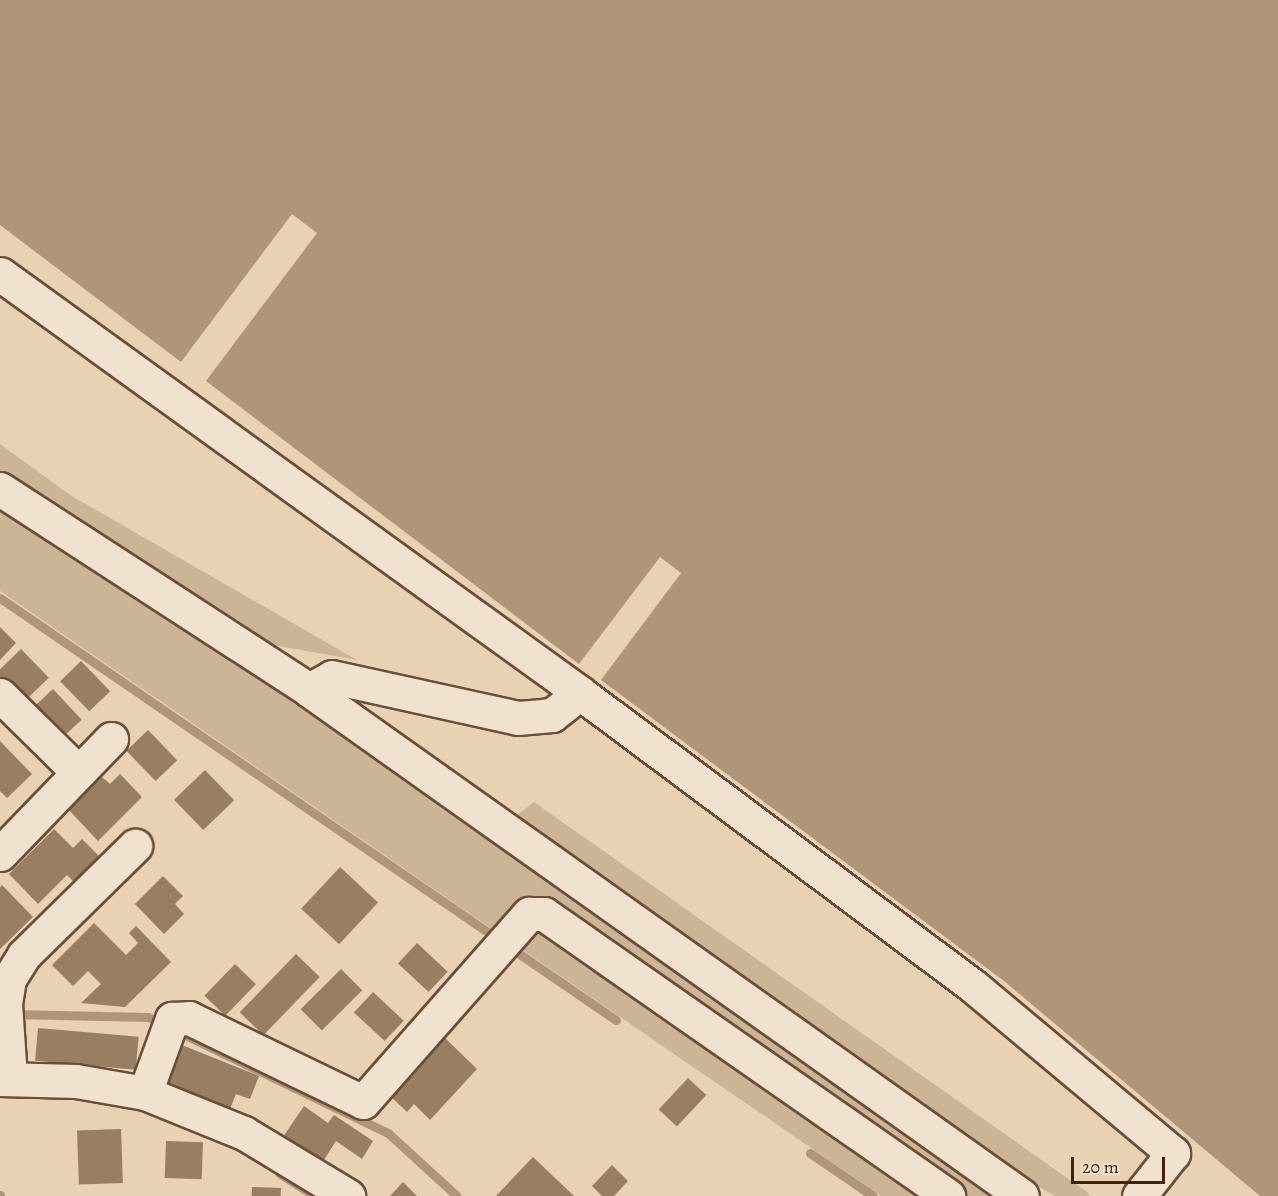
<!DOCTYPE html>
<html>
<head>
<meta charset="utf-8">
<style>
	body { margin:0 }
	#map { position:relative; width:1278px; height:1196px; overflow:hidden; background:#e8d2b3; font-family:Alegreya,serif }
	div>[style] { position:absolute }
	.green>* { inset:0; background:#ccb497 }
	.water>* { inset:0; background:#af967a }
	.stream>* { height:9px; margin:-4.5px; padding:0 4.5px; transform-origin:4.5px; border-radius:4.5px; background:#af967a }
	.building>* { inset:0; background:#987e63; transform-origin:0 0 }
	.roads { filter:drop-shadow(2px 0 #6b4e36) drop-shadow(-2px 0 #6b4e36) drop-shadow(0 2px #6b4e36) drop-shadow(0 -2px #6b4e36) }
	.minor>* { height:33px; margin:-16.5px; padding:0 16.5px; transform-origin:16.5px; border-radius:16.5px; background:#f0e2ce }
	span { translate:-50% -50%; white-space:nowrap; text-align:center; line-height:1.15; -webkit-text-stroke:4.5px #f0e2ce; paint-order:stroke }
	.scale { position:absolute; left:1071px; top:1157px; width:94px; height:27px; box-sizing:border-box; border:3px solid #41220c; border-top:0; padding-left:8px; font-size:18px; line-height:21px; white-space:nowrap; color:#41220c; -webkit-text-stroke:4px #f0e2ce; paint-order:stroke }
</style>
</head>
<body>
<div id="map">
	<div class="green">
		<div style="clip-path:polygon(0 444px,70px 495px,357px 660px,262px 643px,0 476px)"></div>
		<div style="clip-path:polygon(0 511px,277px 691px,992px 1196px,881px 1196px,0 591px)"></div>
		<div style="clip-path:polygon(534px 802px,1087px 1192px,1090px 1196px,1055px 1196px,1023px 1177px,512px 819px)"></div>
	</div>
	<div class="water">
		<div style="clip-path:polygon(0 0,1278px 0,1278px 1196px,1260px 1196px,1004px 981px,601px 680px,681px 573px,660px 557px,579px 664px,206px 381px,317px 233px,292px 214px,181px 362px,0 225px)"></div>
	</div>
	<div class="stream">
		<div style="left:0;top:598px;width:596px;rotate:34.41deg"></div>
		<div style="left:521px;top:955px;width:115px;rotate:34.4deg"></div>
		<div style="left:11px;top:1014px;width:137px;rotate:1.3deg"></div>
		<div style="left:148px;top:1017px;width:267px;rotate:25.8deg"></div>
		<div style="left:388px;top:1133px;width:93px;rotate:42.4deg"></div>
		<div style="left:810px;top:1153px;width:76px;rotate:34.3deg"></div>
		<div style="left:279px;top:1173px;width:43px;rotate:32.6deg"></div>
		<div style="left:0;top:1195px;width:1px;rotate:90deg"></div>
	</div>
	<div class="building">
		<div style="clip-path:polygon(0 627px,16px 643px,0 660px)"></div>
		<div style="left:21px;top:649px;width:40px;height:34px;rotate:46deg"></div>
		<div style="left:81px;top:661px;width:42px;height:29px;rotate:46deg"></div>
		<div style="left:53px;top:689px;width:42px;height:30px;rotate:47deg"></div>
		<div style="left:148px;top:730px;width:42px;height:30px;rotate:46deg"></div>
		<div style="clip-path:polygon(0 741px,32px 774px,7px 798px,0 791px)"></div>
		<div style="left:205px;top:770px;width:42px;height:43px;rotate:46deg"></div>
		<div style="clip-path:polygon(120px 774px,142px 797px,98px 841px,68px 809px,101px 776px,110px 784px)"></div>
		<div style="clip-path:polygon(54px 829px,73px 848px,82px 839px,103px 860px,77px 885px,67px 875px,38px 904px,9px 874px)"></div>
		<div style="left:340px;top:867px;width:52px;height:57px;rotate:43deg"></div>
		<div style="clip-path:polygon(163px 876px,183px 896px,175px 904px,184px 914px,164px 934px,135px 904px)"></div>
		<div style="clip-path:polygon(2px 885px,33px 917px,0 949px,0 887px)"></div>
		<div style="clip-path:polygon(94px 923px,126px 955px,138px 943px,129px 933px,136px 926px,171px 962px,125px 1007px,81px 1003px,101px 984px,88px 971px,73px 986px,52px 965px)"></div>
		<div style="left:417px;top:943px;width:42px;height:28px;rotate:43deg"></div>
		<div style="left:296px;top:954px;width:33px;height:81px;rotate:44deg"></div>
		<div style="left:235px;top:964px;width:29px;height:44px;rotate:44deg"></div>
		<div style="left:341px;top:969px;width:30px;height:57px;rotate:45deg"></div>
		<div style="left:373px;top:992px;width:42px;height:28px;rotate:43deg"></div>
		<div style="left:38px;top:1028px;width:101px;height:33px;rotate:5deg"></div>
		<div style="clip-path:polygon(444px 1037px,477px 1069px,430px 1120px,414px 1104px,407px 1112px,389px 1095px)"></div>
		<div style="clip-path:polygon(177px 1043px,259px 1076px,250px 1099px,236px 1094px,230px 1109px,161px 1082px)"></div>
		<div style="left:688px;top:1078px;width:25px;height:43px;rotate:43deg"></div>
		<div style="clip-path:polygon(304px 1106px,328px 1123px,334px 1115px,373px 1141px,362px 1159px,336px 1141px,322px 1163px,283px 1137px)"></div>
		<div style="left:121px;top:1129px;width:54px;height:44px;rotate:88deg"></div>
		<div style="left:166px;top:1141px;width:37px;height:37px;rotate:2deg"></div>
		<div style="clip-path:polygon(533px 1157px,574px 1196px,496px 1196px)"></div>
		<div style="clip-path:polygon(612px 1165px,628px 1181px,614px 1196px,602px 1196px,592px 1186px)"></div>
		<div style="clip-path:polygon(403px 1182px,417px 1196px,390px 1196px)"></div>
		<div style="left:252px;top:1187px;width:29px;height:9px;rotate:2deg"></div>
	</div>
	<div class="roads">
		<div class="minor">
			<div style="left:0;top:274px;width:716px;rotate:35.84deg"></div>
			<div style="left:580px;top:693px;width:490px;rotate:36.7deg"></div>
			<div style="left:973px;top:986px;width:261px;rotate:39.9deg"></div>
			<div style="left:1173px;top:1153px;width:55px;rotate:128.3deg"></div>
			<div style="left:0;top:489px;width:369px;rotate:33deg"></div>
			<div style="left:309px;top:690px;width:874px;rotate:35.36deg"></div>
			<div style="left:309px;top:690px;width:26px;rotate:-29deg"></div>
			<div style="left:332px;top:677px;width:190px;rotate:12.4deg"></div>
			<div style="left:518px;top:718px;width:34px;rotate:-5deg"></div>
			<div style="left:552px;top:715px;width:36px;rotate:-38deg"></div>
			<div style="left:0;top:695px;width:110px;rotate:44.6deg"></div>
			<div style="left:0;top:854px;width:160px;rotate:-46deg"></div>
			<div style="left:10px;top:1077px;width:73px;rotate:-93.9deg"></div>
			<div style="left:5px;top:1004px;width:25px;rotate:-81deg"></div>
			<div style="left:9px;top:979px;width:28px;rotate:-58deg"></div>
			<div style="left:24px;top:955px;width:156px;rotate:-44.5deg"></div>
			<div style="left:0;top:1079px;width:76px;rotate:1.5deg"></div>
			<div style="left:76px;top:1081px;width:70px;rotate:9.9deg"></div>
			<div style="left:145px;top:1093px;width:107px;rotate:22deg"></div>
			<div style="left:244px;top:1133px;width:122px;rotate:31.2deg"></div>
			<div style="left:145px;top:1093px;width:79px;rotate:-70deg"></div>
			<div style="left:172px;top:1019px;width:17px;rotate:-3deg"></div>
			<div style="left:189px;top:1018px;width:193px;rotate:25.8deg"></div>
			<div style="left:363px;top:1102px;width:251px;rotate:-48.6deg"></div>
			<div style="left:529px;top:914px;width:15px"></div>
			<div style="left:544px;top:914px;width:493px;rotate:34.9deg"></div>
		</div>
	</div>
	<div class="scale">20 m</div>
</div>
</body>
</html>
